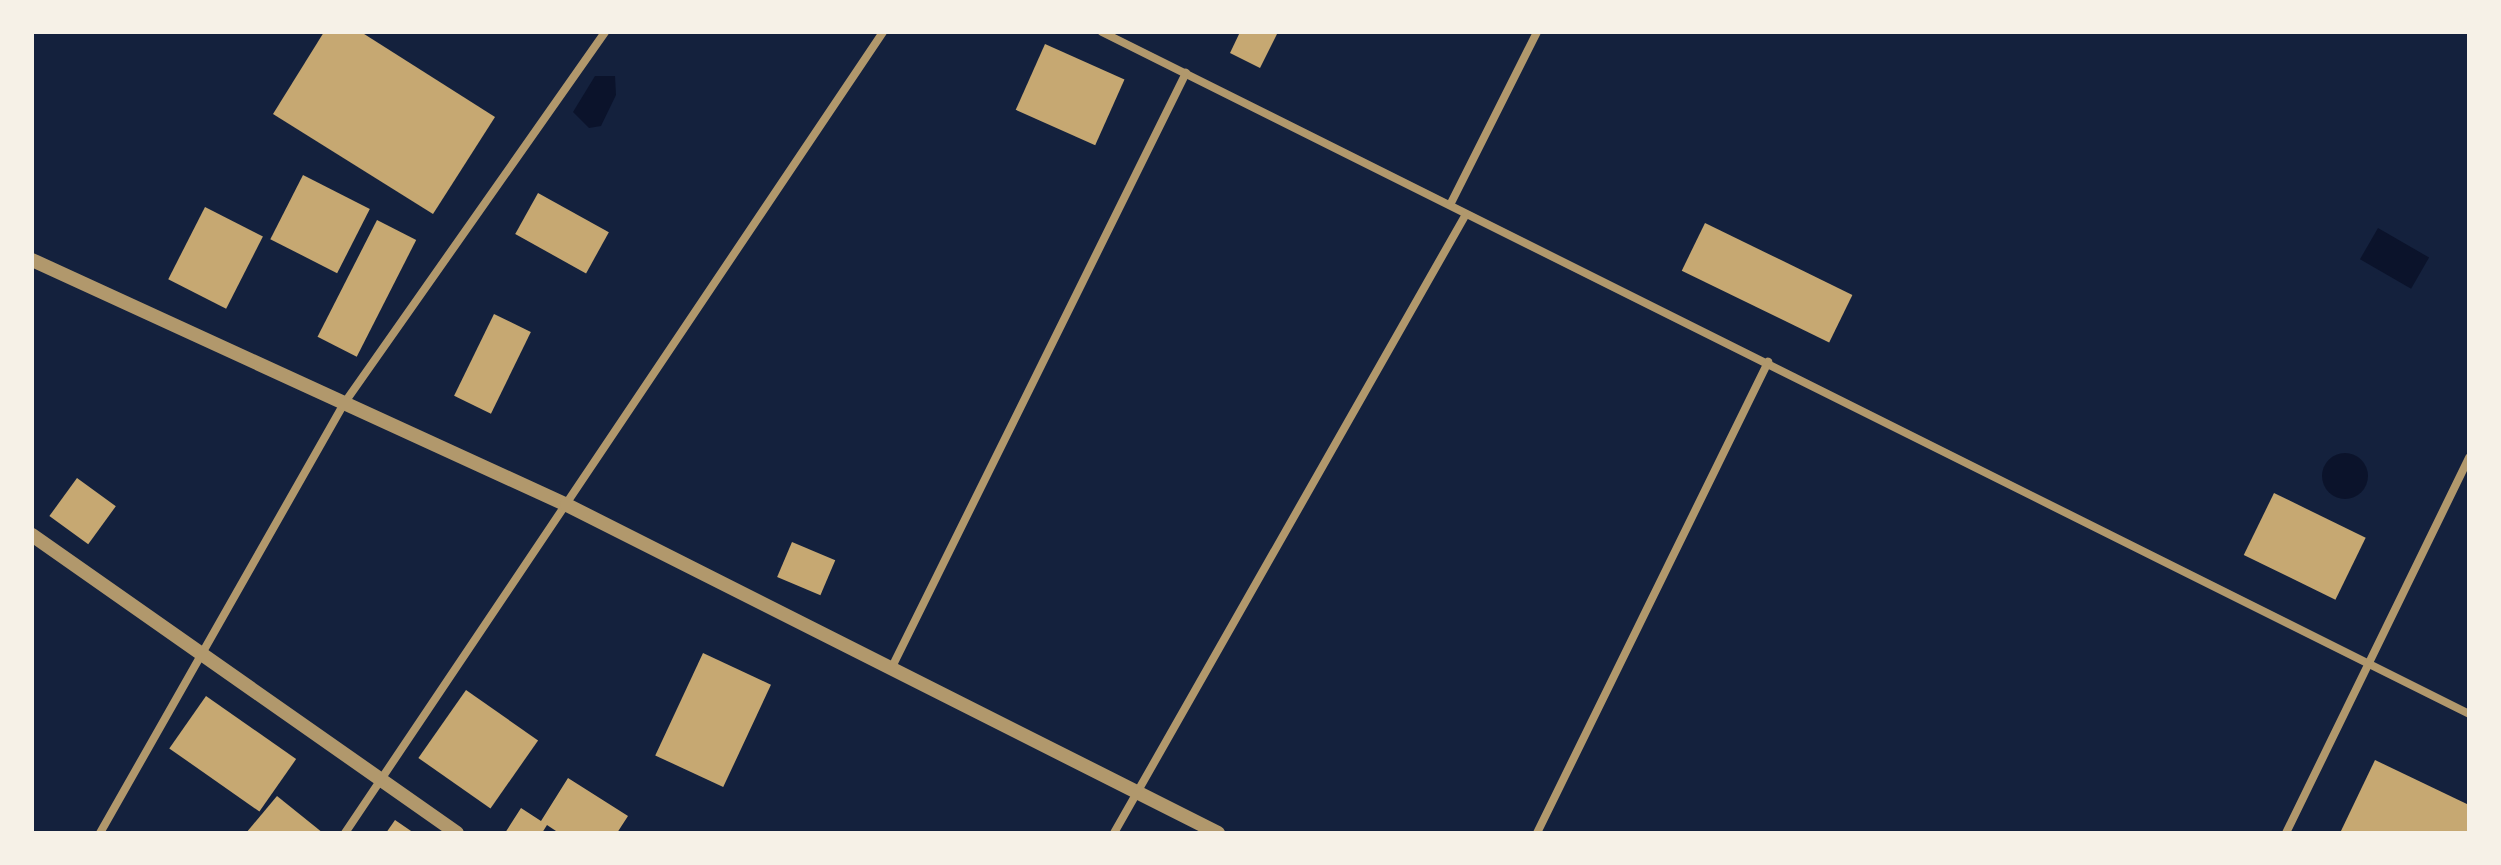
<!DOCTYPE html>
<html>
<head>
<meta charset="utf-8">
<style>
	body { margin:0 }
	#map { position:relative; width:2501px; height:865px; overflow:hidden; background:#14213d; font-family:"Noto Sans",sans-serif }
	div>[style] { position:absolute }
	.water>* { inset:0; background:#0b132b; transform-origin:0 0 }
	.round { border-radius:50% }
	.building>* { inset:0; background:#c6a872; transform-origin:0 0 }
	.minor>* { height:8px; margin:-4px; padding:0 4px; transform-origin:4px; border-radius:4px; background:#b1986c }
	.tertiary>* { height:14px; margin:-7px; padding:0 7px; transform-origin:7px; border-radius:7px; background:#b1986c }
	span { translate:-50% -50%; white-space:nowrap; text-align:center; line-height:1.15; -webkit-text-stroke:7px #f6f1e7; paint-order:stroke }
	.frame { position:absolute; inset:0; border:34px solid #f6f1e7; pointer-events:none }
</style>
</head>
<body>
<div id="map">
	<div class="water">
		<div style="clip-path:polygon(595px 76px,615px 76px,616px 95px,601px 126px,589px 128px,573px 112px)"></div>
		<div style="left:2378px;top:228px;width:59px;height:36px;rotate:30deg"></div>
		<div class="round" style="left:2322px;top:453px;width:46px;height:46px"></div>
	</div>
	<div class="building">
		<div style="clip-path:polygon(324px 32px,361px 32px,495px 117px,433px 214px,273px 114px)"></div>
		<div style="clip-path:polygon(1240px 32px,1278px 32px,1260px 68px,1230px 53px)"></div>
		<div style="left:1045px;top:44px;width:87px;height:72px;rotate:24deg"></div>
		<div style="left:303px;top:175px;width:75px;height:72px;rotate:27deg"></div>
		<div style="left:538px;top:193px;width:81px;height:47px;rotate:29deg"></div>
		<div style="left:205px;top:207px;width:65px;height:81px;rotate:27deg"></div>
		<div style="left:377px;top:220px;width:44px;height:131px;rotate:27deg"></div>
		<div style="left:1705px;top:223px;width:164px;height:53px;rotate:26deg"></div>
		<div style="left:494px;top:314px;width:41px;height:91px;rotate:26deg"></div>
		<div style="left:77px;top:478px;width:48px;height:47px;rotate:36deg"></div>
		<div style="left:2274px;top:493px;width:102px;height:69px;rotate:26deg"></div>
		<div style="left:792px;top:542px;width:47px;height:38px;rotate:23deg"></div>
		<div style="left:703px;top:653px;width:75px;height:113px;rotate:25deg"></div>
		<div style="left:466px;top:690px;width:88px;height:83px;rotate:35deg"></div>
		<div style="left:206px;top:696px;width:110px;height:64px;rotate:35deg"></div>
		<div style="clip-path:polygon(2375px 760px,2469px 805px,2469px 833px,2340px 833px)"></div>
		<div style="clip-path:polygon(568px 778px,628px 816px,617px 833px,559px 833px,547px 825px,542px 833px,505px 833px,521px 808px,541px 821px)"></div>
		<div style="clip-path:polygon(277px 796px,323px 833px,246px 833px)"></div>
		<div style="clip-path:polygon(395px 820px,414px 833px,386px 833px)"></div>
	</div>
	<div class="minor">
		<div style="left:1102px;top:32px;width:1528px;rotate:26.51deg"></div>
		<div style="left:1450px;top:205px;width:194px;rotate:-63.3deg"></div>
		<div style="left:892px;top:667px;width:663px;rotate:-63.67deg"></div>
		<div style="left:100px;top:833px;width:492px;rotate:-60.4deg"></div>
		<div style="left:343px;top:405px;width:456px;rotate:-54.9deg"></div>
		<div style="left:345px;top:833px;width:965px;rotate:-56.11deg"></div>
		<div style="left:1114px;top:833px;width:712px;rotate:-60.37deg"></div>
		<div style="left:1537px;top:833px;width:525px;rotate:-63.87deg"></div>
		<div style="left:2286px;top:833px;width:418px;rotate:-64deg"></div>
	</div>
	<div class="tertiary">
		<div style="left:32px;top:260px;width:588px;rotate:24.61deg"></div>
		<div style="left:567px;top:505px;width:729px;rotate:26.74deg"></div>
		<div style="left:32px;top:535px;width:519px;rotate:35.04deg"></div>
	</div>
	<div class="frame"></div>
</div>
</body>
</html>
